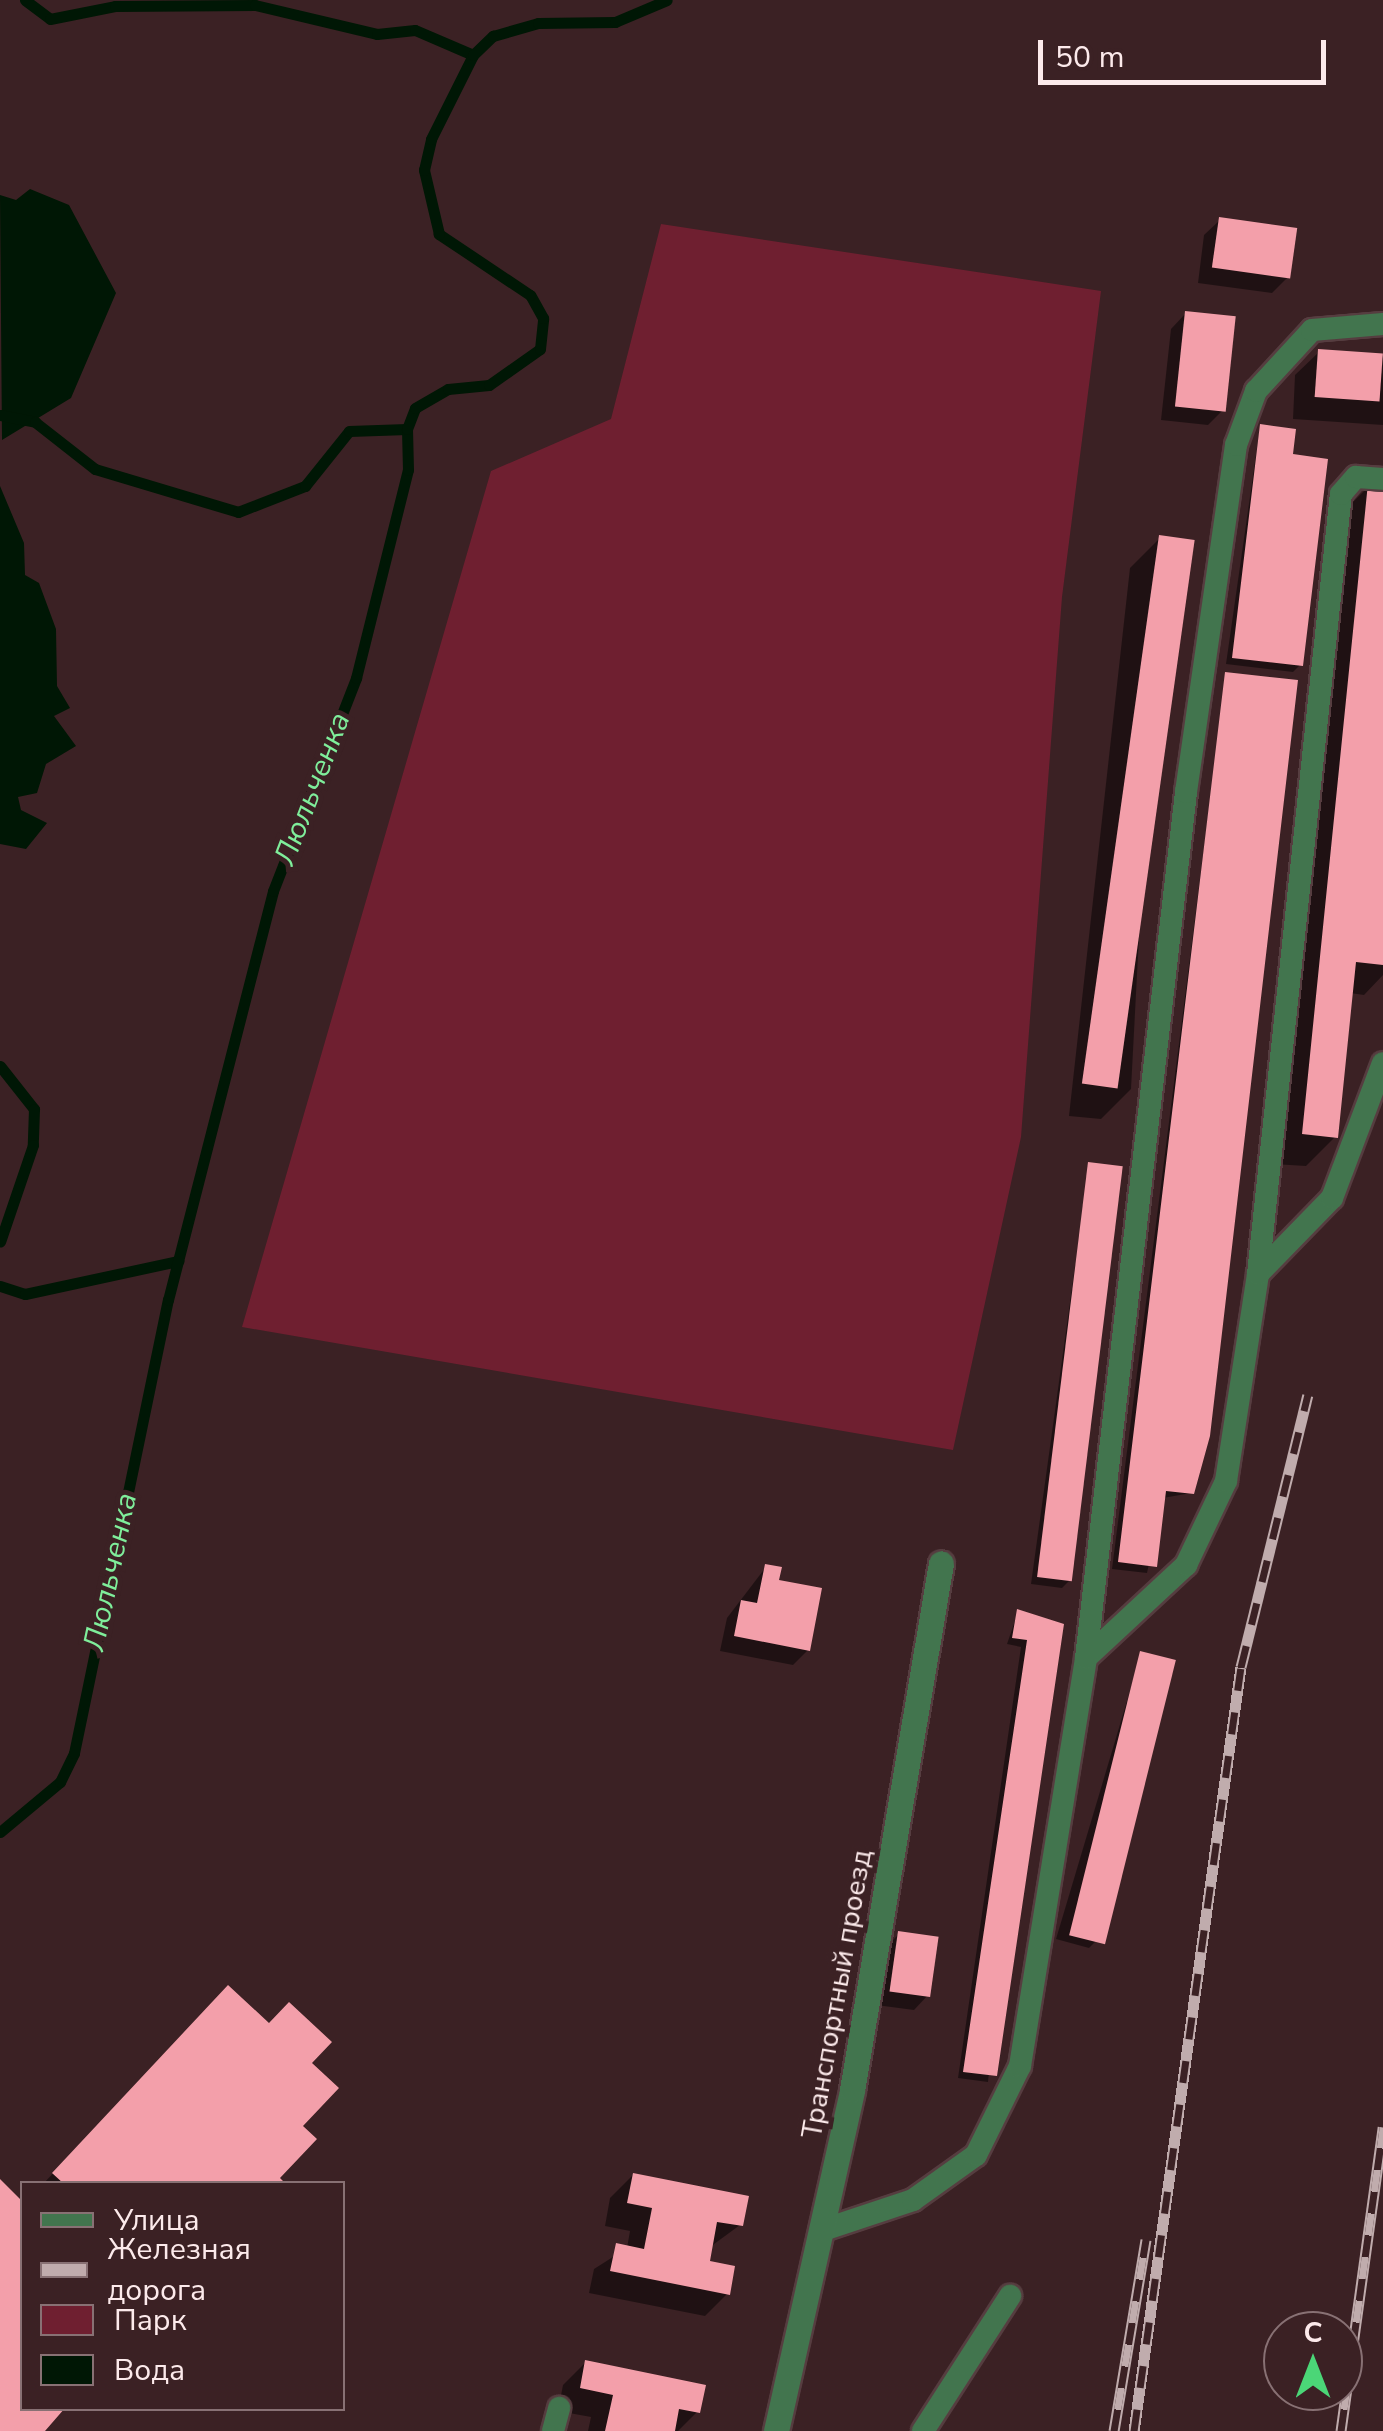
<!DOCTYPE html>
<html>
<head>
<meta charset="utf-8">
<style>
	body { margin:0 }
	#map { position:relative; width:1383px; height:2431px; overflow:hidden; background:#3b2124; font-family:"Nunito Sans",sans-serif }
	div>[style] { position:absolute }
	.green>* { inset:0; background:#6f1f30 }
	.water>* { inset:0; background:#001705 }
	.shadow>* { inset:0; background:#0007 }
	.stream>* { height:11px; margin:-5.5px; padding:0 5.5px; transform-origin:5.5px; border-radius:5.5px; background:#001705 }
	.building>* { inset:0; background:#f39faa; transform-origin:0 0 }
	.roads { filter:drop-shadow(2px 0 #563d40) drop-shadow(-2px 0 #563d40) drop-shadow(0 2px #563d40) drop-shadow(0 -2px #563d40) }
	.lane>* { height:22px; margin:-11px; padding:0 11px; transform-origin:11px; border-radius:11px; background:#42754e }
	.street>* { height:25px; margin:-12.5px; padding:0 12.5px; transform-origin:12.5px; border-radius:12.5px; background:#42754e }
	.rail>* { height:11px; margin-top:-5.5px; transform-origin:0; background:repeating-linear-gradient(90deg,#3b2124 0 22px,#c0acad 0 44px); box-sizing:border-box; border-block:2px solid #c0acad }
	span { translate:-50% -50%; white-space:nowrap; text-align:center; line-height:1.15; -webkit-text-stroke:10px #3b2124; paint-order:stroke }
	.street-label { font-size:28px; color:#fceaeb }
	.water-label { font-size:30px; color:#7fee9b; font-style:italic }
	.legend { position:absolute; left:20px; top:2181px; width:325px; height:230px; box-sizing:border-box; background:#3b2124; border:2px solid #887174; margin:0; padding:12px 18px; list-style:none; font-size:30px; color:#fceaeb }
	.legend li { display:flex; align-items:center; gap:20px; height:50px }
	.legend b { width:50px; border:2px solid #887174 }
	.north { position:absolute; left:1263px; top:2311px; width:100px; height:100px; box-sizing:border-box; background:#3b2124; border:2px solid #887174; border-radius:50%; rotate:0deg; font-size:28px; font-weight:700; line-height:40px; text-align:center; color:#fceaeb }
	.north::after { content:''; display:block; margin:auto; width:35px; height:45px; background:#4bd677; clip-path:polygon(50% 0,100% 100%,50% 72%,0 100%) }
	.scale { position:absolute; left:1038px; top:40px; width:288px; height:45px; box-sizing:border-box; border:5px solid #fceaeb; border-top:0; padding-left:12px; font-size:30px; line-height:35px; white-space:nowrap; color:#fceaeb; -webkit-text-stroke:8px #3b2124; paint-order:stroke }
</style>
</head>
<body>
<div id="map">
	<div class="green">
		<div style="clip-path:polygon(661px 224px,1101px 291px,1062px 597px,1021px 1137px,953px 1450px,242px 1327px,491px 471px,611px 419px)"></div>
	</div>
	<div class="water">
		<div style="clip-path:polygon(30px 189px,69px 205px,116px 293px,71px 398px,2px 440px,0 195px,16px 200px)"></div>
		<div style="clip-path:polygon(0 486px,24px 543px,25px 575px,39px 583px,56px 629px,57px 686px,70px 708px,54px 716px,76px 746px,46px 764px,37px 793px,18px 797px,21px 810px,47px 823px,26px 849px,0 844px)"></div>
	</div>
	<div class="shadow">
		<div style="clip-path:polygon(1220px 220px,1287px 278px,1272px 293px,1198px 283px,1204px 235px)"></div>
		<div style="clip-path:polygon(1186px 313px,1223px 410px,1208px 425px,1161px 420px,1171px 329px)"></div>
		<div style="clip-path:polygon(1319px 352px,1383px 356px,1383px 425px,1293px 419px,1295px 375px)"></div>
		<div style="clip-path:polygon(1260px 427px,1290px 457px,1300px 665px,1293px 672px,1226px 664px)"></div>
		<div style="clip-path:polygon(1369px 486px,1383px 488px,1383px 975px,1364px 995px,1350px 993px,1336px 1136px,1306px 1166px,1273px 1164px,1339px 516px)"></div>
		<div style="clip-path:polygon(1160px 538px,1131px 1089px,1101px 1119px,1069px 1116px,1130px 568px)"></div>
		<div style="clip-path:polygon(1226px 675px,1191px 1493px,1163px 1498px,1147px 1573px,1112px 1569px)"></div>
		<div style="clip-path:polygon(1089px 1165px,1069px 1581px,1062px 1588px,1031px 1584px)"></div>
		<div style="clip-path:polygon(766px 1567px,808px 1650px,793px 1665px,720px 1651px,727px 1618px)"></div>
		<div style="clip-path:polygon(1018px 1612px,1030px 1622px,988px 2082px,958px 2078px,1021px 1647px,1007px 1644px)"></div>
		<div style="clip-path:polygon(1141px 1654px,1096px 1941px,1089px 1948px,1056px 1939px)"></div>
		<div style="clip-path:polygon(899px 1934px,929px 1994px,914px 2010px,876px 2005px,884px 1949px)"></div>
		<div style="clip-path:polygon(199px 2018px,269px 2026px,309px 2064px,300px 2126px,277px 2178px,283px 2184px,43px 2184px)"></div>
		<div style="clip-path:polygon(633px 2175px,740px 2225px,710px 2247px,707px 2263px,728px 2293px,705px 2316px,589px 2293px,594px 2269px,627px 2248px,630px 2231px,605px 2226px,610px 2198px)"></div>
		<div style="clip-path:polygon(0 2183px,22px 2204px,22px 2408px,41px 2431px,0 2431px)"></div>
		<div style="clip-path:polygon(586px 2362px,698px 2411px,678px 2431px,588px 2431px,591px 2417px,558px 2411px,563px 2385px)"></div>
	</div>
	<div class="stream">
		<div style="left:25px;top:0;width:31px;rotate:37deg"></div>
		<div style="left:50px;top:19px;width:66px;rotate:-11.3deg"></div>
		<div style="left:115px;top:6px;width:140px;rotate:-0.4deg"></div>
		<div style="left:255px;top:5px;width:125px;rotate:13.4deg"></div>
		<div style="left:377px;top:34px;width:38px;rotate:-6deg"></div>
		<div style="left:415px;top:30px;width:63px;rotate:23.3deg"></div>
		<div style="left:0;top:415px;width:36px;rotate:11deg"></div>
		<div style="left:35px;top:422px;width:76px;rotate:38.1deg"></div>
		<div style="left:95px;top:469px;width:149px;rotate:16.7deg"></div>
		<div style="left:238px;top:512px;width:72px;rotate:-21.2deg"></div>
		<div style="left:305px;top:486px;width:70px;rotate:-51.3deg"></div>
		<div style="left:349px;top:431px;width:58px;rotate:-2deg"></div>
		<div style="left:0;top:1066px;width:55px;rotate:51.7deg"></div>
		<div style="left:34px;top:1109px;width:36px;rotate:92deg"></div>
		<div style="left:33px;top:1145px;width:102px;rotate:108.8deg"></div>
		<div style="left:0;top:1286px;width:26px;rotate:18deg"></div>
		<div style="left:25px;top:1294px;width:157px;rotate:-12.2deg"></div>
		<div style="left:0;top:1832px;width:78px;rotate:-39.8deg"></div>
		<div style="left:60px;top:1782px;width:32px;rotate:-64deg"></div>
		<div style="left:74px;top:1753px;width:463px;rotate:-78.3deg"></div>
		<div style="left:168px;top:1300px;width:422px;rotate:-75.6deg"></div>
		<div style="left:273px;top:891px;width:229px;rotate:-68.7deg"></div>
		<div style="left:356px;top:678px;width:214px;rotate:-76deg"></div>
		<div style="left:408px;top:470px;width:41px;rotate:-91.4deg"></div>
		<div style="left:407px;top:429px;width:22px;rotate:-69deg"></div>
		<div style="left:415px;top:408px;width:38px;rotate:-30deg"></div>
		<div style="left:448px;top:389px;width:41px;rotate:-5.6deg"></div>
		<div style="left:489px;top:385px;width:62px;rotate:-35.2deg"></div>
		<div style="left:540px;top:349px;width:31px;rotate:-84deg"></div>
		<div style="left:543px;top:318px;width:26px;rotate:-119deg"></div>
		<div style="left:530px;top:295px;width:110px;rotate:-146.2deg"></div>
		<div style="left:439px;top:234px;width:66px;rotate:-103.2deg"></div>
		<div style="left:424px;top:170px;width:32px;rotate:-77deg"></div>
		<div style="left:431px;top:139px;width:94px;rotate:-63.4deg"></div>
		<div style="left:473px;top:55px;width:28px;rotate:-44deg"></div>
		<div style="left:493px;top:36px;width:47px;rotate:-16.1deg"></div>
		<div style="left:538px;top:23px;width:77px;rotate:-0.7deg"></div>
		<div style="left:615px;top:22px;width:56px;rotate:-22.9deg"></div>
	</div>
	<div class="building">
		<div style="left:1219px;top:217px;width:79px;height:51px;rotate:8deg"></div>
		<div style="left:1185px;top:311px;width:51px;height:96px;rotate:6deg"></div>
		<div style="left:1318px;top:349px;width:65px;height:48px;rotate:4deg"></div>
		<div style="clip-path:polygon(1260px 424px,1296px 429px,1293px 454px,1328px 459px,1303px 666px,1232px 658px)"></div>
		<div style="clip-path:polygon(1368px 483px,1383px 485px,1383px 965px,1356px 962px,1338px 1138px,1302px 1134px)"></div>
		<div style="left:1159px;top:535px;width:36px;height:554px;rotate:8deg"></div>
		<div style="clip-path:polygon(1225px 672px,1298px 680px,1210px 1436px,1194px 1494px,1166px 1491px,1157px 1567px,1118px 1562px)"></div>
		<div style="left:1088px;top:1162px;width:35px;height:418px;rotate:7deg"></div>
		<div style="clip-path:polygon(765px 1564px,782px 1567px,779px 1580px,822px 1588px,810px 1651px,734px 1636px,741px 1600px,757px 1603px)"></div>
		<div style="clip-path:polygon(1017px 1609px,1064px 1624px,997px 2076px,963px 2072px,1027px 1640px,1012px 1638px)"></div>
		<div style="left:1140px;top:1651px;width:37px;height:293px;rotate:14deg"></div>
		<div style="left:898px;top:1931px;width:41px;height:61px;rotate:8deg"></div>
		<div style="clip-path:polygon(228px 1985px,269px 2023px,289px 2002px,332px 2042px,312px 2063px,339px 2088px,303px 2126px,317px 2139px,280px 2178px,286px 2184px,64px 2184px,52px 2173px)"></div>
		<div style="clip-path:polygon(633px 2173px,749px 2196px,743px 2226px,717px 2222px,710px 2261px,735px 2266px,730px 2295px,610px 2271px,616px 2243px,644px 2249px,652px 2208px,627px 2203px)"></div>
		<div style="clip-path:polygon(0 2179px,22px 2201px,22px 2408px,65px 2408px,45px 2431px,0 2431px)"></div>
		<div style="clip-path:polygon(585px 2360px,706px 2385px,700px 2413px,679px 2409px,675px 2431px,605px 2431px,613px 2395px,580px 2388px)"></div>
	</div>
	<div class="roads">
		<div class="lane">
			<div style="left:1258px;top:1274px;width:106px;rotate:-45.8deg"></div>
			<div style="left:1332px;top:1198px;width:144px;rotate:-69.3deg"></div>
			<div style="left:1086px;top:1658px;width:137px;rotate:-42.9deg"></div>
			<div style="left:1186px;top:1565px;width:93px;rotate:-64.5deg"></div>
			<div style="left:1226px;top:1481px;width:209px;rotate:-81.2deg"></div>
			<div style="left:1258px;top:1274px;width:784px;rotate:-83.93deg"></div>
			<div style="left:1341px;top:494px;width:23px;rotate:-49deg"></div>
			<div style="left:1356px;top:477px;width:27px;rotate:4deg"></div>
			<div style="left:823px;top:2230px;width:95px;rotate:-18.4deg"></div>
			<div style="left:913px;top:2200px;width:77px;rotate:-35.5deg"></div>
			<div style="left:976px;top:2155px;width:99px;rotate:-63.7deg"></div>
			<div style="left:1020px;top:2066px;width:413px;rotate:-80.8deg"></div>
			<div style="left:1086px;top:1658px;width:872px;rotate:-83.41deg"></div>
			<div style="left:1186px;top:792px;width:351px;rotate:-81.8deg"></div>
			<div style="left:1236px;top:445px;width:58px;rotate:-69.7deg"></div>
			<div style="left:1256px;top:391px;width:83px;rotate:-47.4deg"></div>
			<div style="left:1312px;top:330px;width:71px;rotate:-4.8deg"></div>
			<div style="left:553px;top:2431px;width:24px;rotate:-75deg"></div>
			<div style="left:923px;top:2431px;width:161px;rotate:-57.2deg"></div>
		</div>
		<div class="street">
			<div style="left:776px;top:2431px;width:349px;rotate:-77.4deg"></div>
			<div style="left:852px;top:2090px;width:534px;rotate:-80.41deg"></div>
		</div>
	</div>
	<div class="rail">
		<div style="left:1114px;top:2431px;width:194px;rotate:-80.5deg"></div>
		<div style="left:1134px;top:2431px;width:771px;rotate:-82.03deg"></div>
		<div style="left:1241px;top:1667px;width:280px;rotate:-76.2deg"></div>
		<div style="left:1341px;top:2431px;width:307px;rotate:-82.1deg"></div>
	</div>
	<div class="street-label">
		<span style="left:837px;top:1994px;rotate:-80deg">Транспортный проезд</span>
	</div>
	<div class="water-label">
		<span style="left:313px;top:789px;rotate:-69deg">Люльченка</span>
		<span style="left:111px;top:1572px;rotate:-78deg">Люльченка</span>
	</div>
	<ul class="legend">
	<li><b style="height:12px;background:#42754e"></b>Улица</li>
	<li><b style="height:12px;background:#c0acad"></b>Железная дорога</li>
	<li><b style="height:28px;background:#6f1f30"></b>Парк</li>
	<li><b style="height:28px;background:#001705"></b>Вода</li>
	</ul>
	<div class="north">С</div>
	<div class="scale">50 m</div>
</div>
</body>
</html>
